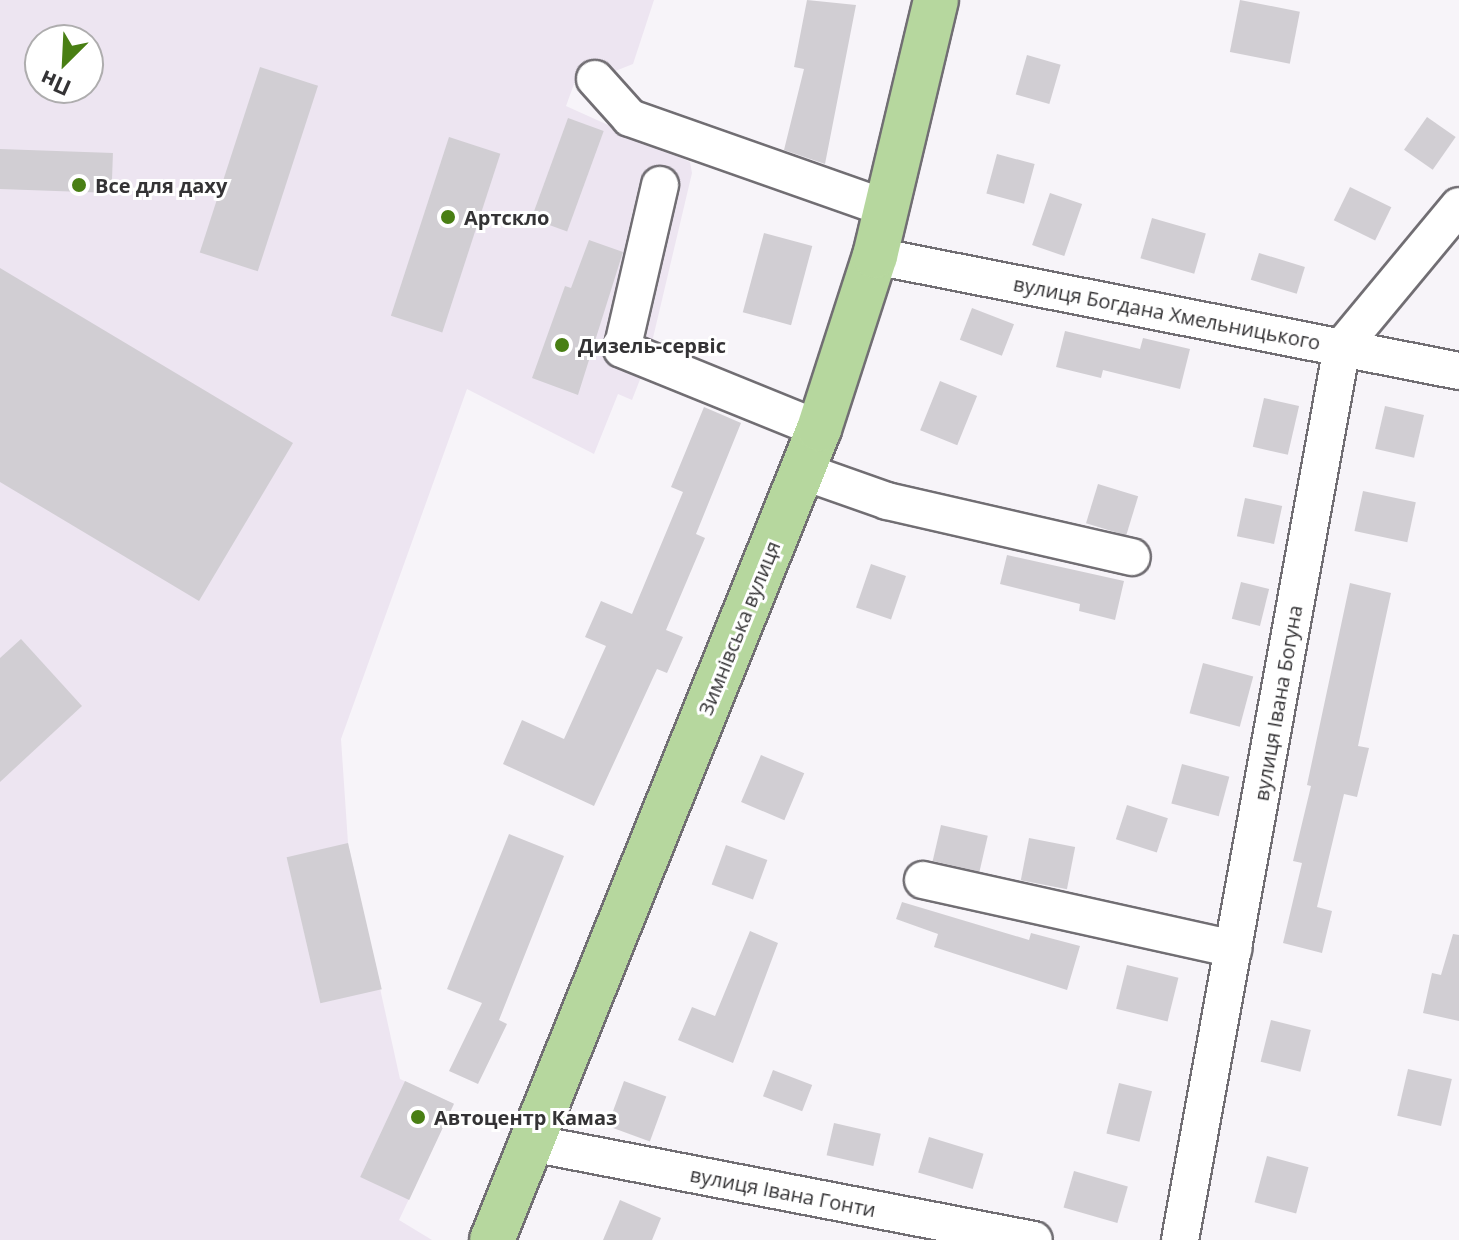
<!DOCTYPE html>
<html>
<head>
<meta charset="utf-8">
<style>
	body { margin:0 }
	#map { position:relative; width:1459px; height:1240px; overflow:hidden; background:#f7f4f9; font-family:"Open Sans",sans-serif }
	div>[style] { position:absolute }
	.built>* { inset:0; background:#ede5f1 }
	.building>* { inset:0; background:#d1ced3; transform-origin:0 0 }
	.roads { filter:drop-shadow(2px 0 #716e73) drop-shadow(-2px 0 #716e73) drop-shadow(0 2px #716e73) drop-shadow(0 -2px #716e73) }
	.minor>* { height:36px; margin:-18px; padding:0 18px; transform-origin:18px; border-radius:18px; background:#fff }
	.major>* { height:44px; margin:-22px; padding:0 22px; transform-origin:22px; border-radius:22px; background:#b6d79e }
	.dots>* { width:22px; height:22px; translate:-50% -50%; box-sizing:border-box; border:4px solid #fff; border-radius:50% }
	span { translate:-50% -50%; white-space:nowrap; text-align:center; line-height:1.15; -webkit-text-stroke:6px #fff; paint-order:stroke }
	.poi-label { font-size:20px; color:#343335; font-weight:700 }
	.left { translate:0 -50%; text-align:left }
	.street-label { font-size:20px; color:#343335 }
	.north { position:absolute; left:24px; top:24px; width:80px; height:80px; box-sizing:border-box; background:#fff; border:2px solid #aeadae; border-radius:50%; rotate:204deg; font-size:22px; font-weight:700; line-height:32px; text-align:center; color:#343335 }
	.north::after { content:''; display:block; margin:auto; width:28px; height:36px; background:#497f14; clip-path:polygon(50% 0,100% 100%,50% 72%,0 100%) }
</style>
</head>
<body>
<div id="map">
	<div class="built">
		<div style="clip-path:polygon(evenodd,0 0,654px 0,633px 64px,595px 79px,578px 73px,566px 106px,690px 162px,692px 173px,648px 359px,632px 400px,618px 394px,594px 454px,467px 389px,341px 739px,348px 843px,400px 1079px,454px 1104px,399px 1220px,432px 1240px,0 1240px,0 0,40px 40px,88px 40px,88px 88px,40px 88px,40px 40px)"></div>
	</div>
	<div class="building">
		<div style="clip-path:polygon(807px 0,856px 5px,825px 164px,784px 150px,804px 69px,794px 67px)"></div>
		<div style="left:1240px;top:0;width:61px;height:53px;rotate:11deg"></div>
		<div style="left:1027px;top:55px;width:35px;height:41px;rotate:16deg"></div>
		<div style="left:260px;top:67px;width:61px;height:195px;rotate:18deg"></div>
		<div style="left:1427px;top:117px;width:35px;height:40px;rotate:35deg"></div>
		<div style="left:568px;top:118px;width:38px;height:107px;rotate:20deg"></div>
		<div style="left:449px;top:137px;width:54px;height:188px;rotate:18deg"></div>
		<div style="left:0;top:149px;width:113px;height:40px;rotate:2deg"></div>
		<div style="left:997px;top:154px;width:39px;height:41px;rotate:15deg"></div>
		<div style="left:1350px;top:187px;width:46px;height:37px;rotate:26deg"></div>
		<div style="left:1050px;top:193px;width:34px;height:55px;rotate:19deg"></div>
		<div style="left:1152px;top:218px;width:56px;height:42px;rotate:16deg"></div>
		<div style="left:764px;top:233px;width:50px;height:82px;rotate:15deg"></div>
		<div style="clip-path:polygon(589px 240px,623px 252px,578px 395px,532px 378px,565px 286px,571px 288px)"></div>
		<div style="left:1259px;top:253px;width:48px;height:28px;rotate:17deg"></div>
		<div style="clip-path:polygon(0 268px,293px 443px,199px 601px,0 482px)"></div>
		<div style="left:972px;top:308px;width:45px;height:34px;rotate:21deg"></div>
		<div style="clip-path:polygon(1065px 331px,1140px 349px,1143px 338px,1190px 349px,1180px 389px,1103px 370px,1101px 378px,1056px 367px)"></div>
		<div style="left:940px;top:381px;width:40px;height:53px;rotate:22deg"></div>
		<div style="left:1264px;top:398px;width:36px;height:50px;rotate:13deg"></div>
		<div style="left:1385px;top:406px;width:40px;height:44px;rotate:13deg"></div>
		<div style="clip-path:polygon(704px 407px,741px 423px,696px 534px,705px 538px,666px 630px,683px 637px,667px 673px,657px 669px,594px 806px,503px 764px,522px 720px,564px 739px,606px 646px,585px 637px,601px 601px,632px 614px,683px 492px,671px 487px)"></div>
		<div style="left:1098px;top:484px;width:42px;height:41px;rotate:17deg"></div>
		<div style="left:1363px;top:491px;width:54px;height:41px;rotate:12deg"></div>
		<div style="left:1245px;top:498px;width:38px;height:39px;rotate:12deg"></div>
		<div style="clip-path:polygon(1007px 555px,1124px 581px,1115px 620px,1079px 611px,1080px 604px,1000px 584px)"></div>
		<div style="left:871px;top:564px;width:37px;height:46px;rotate:19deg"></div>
		<div style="left:1241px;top:582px;width:29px;height:38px;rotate:14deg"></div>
		<div style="clip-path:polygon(1350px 583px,1391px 593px,1358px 746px,1369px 748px,1357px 797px,1344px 794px,1317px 907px,1332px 911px,1322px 953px,1283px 943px,1302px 863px,1293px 861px,1311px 786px,1307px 785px)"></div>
		<div style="clip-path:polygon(21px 639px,82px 706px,0 782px,0 658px)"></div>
		<div style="left:1203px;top:663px;width:52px;height:52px;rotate:15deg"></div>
		<div style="left:761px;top:755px;width:47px;height:51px;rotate:23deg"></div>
		<div style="left:1182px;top:764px;width:49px;height:41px;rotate:15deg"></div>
		<div style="left:1127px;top:805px;width:43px;height:36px;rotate:18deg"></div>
		<div style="left:941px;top:825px;width:48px;height:37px;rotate:13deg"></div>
		<div style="clip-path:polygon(509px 834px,564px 856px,499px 1020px,507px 1024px,478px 1084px,449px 1071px,482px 1003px,447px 989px)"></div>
		<div style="left:1029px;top:838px;width:47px;height:43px;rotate:11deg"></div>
		<div style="left:348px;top:843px;width:150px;height:63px;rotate:77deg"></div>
		<div style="left:726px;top:845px;width:44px;height:42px;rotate:20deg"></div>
		<div style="clip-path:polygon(902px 902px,1029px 940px,1031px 933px,1080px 946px,1067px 990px,934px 947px,938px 934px,896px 919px)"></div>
		<div style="clip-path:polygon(750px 931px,778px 943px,733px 1063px,678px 1040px,692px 1007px,715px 1016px)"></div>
		<div style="clip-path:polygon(1453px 934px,1459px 935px,1459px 1021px,1423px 1013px,1432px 973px,1441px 975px)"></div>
		<div style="left:1127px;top:965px;width:53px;height:45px;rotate:14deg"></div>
		<div style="left:1271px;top:1020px;width:41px;height:43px;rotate:14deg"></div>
		<div style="left:1408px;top:1069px;width:45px;height:48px;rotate:13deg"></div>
		<div style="left:773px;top:1070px;width:42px;height:28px;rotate:21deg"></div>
		<div style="left:405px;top:1081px;width:54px;height:106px;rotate:25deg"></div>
		<div style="left:624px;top:1081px;width:45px;height:48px;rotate:20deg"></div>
		<div style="left:1119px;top:1083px;width:34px;height:52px;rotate:14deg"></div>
		<div style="left:834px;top:1123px;width:48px;height:33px;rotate:13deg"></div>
		<div style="left:929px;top:1137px;width:57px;height:37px;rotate:17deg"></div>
		<div style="left:1267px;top:1156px;width:43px;height:48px;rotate:15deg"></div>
		<div style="left:1074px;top:1171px;width:56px;height:38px;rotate:16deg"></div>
		<div style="clip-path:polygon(620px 1200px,661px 1218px,652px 1240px,603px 1240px)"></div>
	</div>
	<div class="roads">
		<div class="minor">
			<div style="left:595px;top:79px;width:52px;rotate:48.1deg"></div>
			<div style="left:630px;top:118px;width:271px;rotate:19.4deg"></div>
			<div style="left:660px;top:185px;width:168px;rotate:103deg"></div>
			<div style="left:622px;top:349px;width:213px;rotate:22.1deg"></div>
			<div style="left:875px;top:256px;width:595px;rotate:11.14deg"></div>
			<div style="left:802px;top:471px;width:90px;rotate:19.4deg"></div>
			<div style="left:887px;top:501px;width:251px;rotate:12.9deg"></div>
			<div style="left:923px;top:880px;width:318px;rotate:12.5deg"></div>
			<div style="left:531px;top:1143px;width:512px;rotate:10.92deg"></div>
			<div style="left:1180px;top:1240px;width:908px;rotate:-79.72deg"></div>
			<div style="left:1342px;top:347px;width:183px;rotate:-50.3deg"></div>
		</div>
		<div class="major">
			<div style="left:492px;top:1240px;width:874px;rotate:-68.04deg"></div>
			<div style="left:819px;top:429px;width:182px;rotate:-72.1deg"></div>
			<div style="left:875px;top:256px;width:263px;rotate:-76.6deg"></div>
		</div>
	</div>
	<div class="dots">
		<div style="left:79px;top:185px;background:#497f14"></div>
		<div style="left:448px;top:217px;background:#497f14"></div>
		<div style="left:562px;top:345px;background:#497f14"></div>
		<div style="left:418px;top:1117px;background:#497f14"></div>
	</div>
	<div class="poi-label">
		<span class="left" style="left:95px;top:185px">Все для даху</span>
		<span class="left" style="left:464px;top:217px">Артскло</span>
		<span class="left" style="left:578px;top:345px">Дизель-сервіс</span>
		<span class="left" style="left:434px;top:1117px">Автоцентр Камаз</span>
	</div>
	<div class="street-label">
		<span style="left:1167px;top:313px;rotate:11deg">вулиця Богдана Хмельницького</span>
		<span style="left:739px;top:628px;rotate:-68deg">Зимнівська вулиця</span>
		<span style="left:1278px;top:703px;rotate:-80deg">вулиця Івана Богуна</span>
		<span style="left:783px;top:1192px;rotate:11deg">вулиця Івана Гонти</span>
	</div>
	<div class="north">Пн</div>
</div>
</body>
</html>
